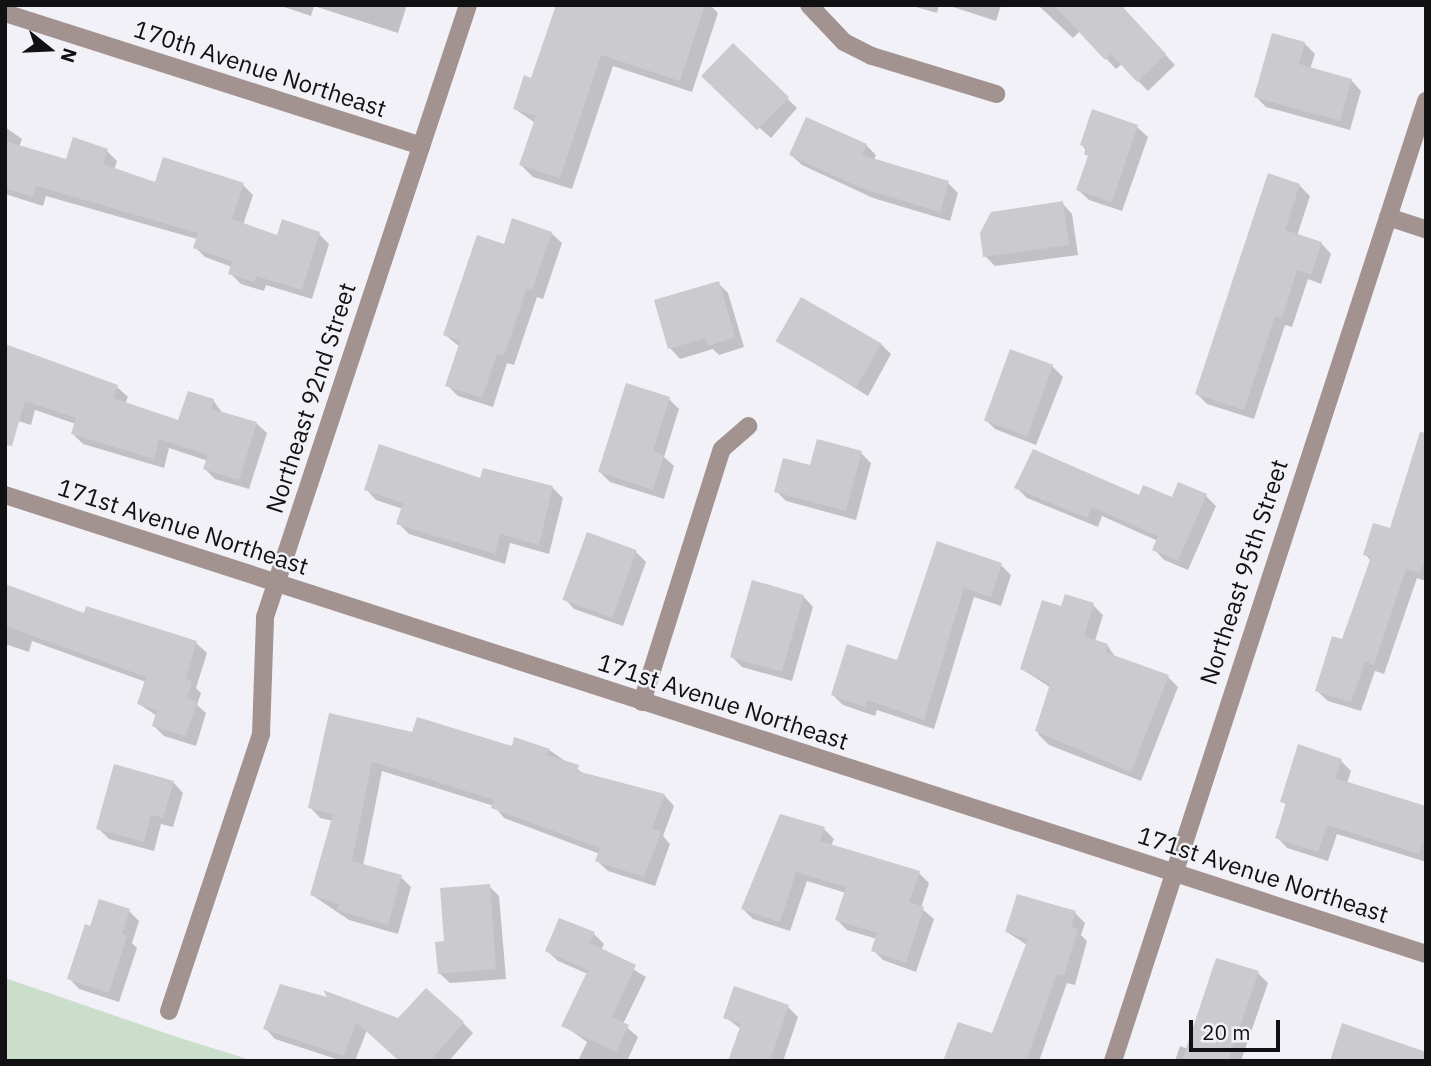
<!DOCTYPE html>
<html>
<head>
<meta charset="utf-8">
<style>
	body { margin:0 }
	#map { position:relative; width:1431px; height:1066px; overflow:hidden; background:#f1f1f7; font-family:"IBM Plex Sans",sans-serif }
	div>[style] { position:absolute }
	.green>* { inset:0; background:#cadecb }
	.shadow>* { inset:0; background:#0003 }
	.building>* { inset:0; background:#cbcacf; transform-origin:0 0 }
	.street>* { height:18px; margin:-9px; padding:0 9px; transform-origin:9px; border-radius:9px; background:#a29391 }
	span { translate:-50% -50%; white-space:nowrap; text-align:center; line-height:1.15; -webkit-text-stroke:5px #f1f1f7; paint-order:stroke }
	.street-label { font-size:24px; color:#111113 }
	.frame { position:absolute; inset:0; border:7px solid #111113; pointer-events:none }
	.north { position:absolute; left:14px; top:14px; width:70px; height:70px; -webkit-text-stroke:5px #f1f1f7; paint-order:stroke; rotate:108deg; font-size:19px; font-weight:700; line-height:28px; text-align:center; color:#111113 }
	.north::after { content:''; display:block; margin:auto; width:24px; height:32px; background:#111113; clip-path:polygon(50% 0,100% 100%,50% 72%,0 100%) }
	.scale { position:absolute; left:1189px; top:1020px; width:91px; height:32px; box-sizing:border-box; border:4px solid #111113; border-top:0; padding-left:9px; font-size:21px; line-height:24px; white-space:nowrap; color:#111113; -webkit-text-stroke:5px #f1f1f7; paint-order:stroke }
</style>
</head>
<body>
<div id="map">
	<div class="green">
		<div style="clip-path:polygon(5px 978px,177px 1037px,254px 1061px,5px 1061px)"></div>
	</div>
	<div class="shadow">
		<div style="clip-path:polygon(278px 5px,407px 5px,398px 33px,314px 6px,311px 16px)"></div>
		<div style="clip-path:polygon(558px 5px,710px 5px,718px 13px,692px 92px,613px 66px,572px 189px,533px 177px,521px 165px,535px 123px,515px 109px,533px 80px)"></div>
		<div style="clip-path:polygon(909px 5px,939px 5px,937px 13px)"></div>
		<div style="clip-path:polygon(947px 5px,1001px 5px,996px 21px)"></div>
		<div style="clip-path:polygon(1093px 5px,1136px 23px,1175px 65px,1148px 91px,1122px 64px,1116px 69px,1080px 31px,1073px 38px,1040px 7px)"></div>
		<div style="clip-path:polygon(1304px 43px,1315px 54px,1310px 69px,1351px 80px,1361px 91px,1350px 130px,1266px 107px,1256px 97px)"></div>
		<div style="clip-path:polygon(733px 46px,797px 108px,771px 138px,714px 87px)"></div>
		<div style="clip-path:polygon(1093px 112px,1137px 127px,1148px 137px,1122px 211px,1089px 200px,1078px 190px,1089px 157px,1082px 144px)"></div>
		<div style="clip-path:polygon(5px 127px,22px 139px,19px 147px,67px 161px,107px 151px,117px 161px,114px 170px,156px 184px,243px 185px,253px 195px,243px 225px,278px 237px,319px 234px,329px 244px,312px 299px,266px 285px,264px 291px,241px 284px,230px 273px,232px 267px,205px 257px,195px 247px,197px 239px,46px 196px,43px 206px,5px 194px)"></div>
		<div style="clip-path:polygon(866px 145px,876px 155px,874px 160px,948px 183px,958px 193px,950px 221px,873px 198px,802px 165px,791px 155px)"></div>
		<div style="clip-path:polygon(1269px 176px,1300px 186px,1310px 196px,1297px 236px,1321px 243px,1331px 254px,1321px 284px,1308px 279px,1292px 327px,1285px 325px,1254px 419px,1207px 404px,1197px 394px)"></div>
		<div style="clip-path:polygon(1062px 203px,1072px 214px,1078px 255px,995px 266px,985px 256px)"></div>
		<div style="clip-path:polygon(551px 233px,562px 243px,543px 299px,537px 297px,514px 365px,507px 363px,493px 407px,458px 396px,447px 385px,460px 347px,445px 335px,505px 246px)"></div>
		<div style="clip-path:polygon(718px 283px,728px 293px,744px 347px,719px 355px,713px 349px,680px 359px,670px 348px)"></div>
		<div style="clip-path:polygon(778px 341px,881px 344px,891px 354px,868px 396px)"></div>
		<div style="clip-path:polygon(5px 346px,117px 387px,128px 397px,125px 404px,179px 422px,213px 400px,223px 414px,256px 423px,267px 433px,249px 489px,215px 479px,205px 469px,208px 461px,169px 448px,164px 468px,83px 444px,73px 434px,76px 424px,35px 410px,31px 425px,5px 417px)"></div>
		<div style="clip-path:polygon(1011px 351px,1053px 367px,1063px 377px,1036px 445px,995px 429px,985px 419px)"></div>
		<div style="clip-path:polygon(669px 399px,679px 409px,664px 457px,674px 466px,664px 499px,610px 482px,600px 472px)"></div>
		<div style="clip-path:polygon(861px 453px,871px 463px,856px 520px,786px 501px,776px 491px,811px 467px)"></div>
		<div style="clip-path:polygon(1426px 477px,1426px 581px,1417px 578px,1384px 674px,1375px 671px,1361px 711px,1328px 701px,1317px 691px,1343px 641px,1371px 561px,1365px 554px,1391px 531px)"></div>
		<div style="clip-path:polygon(482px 480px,552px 487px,563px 498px,549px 554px,510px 543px,505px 564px,409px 534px,398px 523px,403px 509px,376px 500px,366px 489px)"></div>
		<div style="clip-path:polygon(1016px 487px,1173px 500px,1206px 496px,1216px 506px,1188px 570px,1164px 560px,1154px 549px,1158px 541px,1102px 516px,1098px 527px,1027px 498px)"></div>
		<div style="clip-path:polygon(938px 543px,1001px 565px,1011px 575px,1001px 606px,974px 597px,934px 729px,877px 710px,875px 716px,843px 705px,833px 695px,898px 662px)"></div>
		<div style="clip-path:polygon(636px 552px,646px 562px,623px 626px,574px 609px,564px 598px)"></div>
		<div style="clip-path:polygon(5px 577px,6px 586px,85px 616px,196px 643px,207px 653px,196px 688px,201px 693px,197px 705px,206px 713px,196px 746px,164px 736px,154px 726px,157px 716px,139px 704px,146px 682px,32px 641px,29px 652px,5px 644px)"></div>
		<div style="clip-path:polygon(803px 596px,813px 607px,792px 681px,742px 667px,732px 657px)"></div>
		<div style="clip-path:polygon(1093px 605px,1103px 615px,1095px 641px,1107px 645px,1116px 658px,1168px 677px,1178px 687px,1141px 781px,1049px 745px,1038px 734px,1051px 688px,1022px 669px,1062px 608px)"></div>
		<div style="clip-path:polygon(330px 715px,413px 734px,549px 750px,586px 775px,664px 795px,674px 806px,663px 836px,670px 844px,655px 886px,608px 871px,597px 861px,600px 854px,504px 818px,494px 806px,382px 771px,363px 866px,401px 877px,411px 887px,398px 934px,349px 920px,312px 895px,333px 821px,320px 818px,310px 807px)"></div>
		<div style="clip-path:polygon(1341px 761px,1351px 771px,1347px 783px,1426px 808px,1426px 862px,1337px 834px,1328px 861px,1287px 848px,1277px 837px,1287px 806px,1282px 801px)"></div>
		<div style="clip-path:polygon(173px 782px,183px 793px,173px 827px,161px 824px,154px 851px,109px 839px,98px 828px)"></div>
		<div style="clip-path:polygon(824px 829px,834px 839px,831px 846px,919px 873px,929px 883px,921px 908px,934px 919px,916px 972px,883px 960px,873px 950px,877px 939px,847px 930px,837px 920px,846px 893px,807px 881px,790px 931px,753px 919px,743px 909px)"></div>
		<div style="clip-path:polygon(489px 886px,499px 896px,506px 979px,450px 983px,439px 973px,446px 942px)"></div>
		<div style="clip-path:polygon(129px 911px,139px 921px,132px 943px,137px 948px,119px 1002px,79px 989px,69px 978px,91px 928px)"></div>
		<div style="clip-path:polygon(1075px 913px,1085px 923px,1081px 935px,1087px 941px,1075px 985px,1067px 983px,1039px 1061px,948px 1061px,993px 1035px,1027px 945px,1007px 932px)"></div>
		<div style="clip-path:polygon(594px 934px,604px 944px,601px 950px,646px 977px,623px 1024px,638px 1037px,627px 1061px,578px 1061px,587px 1042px,563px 1025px,588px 974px,558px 961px,547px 951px)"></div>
		<div style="clip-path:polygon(1258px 973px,1268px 983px,1241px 1061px,1175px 1061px,1180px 1046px,1188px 1049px)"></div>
		<div style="clip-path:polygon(281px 986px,399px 1020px,463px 1023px,473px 1033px,449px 1061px,401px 1061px,367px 1030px,355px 1061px,342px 1061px,275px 1039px,265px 1028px)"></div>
		<div style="clip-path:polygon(788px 1007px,798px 1017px,783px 1061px,730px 1061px,741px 1029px,725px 1017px)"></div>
	</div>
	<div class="building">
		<div style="clip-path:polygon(556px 5px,705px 5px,680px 81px,601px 55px,560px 178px,519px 165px,536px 116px,513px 109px,524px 75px,531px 78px)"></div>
		<div style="clip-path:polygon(1054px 5px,1121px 5px,1166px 54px,1137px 82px,1111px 54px,1105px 60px)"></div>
		<div style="clip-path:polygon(1272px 33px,1305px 42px,1299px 64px,1352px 79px,1340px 121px,1254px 97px)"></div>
		<div style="left:733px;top:43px;width:78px;height:46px;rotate:44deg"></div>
		<div style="clip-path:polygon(1092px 109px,1138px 125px,1112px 202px,1076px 190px,1088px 156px,1084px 154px,1086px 147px,1080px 145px)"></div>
		<div style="clip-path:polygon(806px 117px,867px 144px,862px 155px,949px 181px,940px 212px,861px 188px,789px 155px)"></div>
		<div style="clip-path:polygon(73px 137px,108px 149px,103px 164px,155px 182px,163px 157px,244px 183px,232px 219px,277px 235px,282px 219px,320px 232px,302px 290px,256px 276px,254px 282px,228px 274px,232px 261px,193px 248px,198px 233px,36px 186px,33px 197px,5px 188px,5px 141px,66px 159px)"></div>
		<div style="clip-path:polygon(1268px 173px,1300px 184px,1285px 230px,1322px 242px,1311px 275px,1297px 270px,1282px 318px,1275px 316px,1244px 410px,1195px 394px)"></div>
		<div style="clip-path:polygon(1063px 201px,1069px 245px,983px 257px,980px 233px,991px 212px)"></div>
		<div style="clip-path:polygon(512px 218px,552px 232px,532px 290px,527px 288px,504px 356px,497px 354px,482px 398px,445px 386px,460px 341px,443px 335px,477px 235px,504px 244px)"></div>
		<div style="clip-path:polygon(719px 281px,735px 337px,708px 346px,705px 338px,668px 349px,654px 300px)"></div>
		<div style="left:801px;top:297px;width:93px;height:51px;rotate:30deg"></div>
		<div style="clip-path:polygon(5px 344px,118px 385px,113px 398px,178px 420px,188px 391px,214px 399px,212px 409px,257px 422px,239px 480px,203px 469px,208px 455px,159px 439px,154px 459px,71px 434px,76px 418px,25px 401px,12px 446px,5px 445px)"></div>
		<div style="left:1010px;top:349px;width:46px;height:76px;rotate:20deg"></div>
		<div style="clip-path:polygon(626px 383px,670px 397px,653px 451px,664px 455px,653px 490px,598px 472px)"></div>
		<div style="clip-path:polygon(1420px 432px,1426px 433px,1426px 555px,1420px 573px,1406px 569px,1374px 665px,1365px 662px,1351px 702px,1315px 691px,1332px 636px,1342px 639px,1371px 557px,1363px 555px,1373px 523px,1390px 528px)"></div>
		<div style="clip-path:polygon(817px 439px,862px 451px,846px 511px,774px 492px,783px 458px,810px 465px)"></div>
		<div style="clip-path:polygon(379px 444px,480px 478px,483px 468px,553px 486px,539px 545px,500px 534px,495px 554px,396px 524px,403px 503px,364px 490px)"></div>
		<div style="clip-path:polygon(1033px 449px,1139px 495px,1143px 485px,1172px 497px,1178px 482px,1207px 494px,1178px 561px,1152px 550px,1158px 536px,1092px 507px,1087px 518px,1014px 488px)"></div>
		<div style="left:587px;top:532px;width:53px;height:72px;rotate:20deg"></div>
		<div style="clip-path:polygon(937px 541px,1002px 563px,991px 597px,964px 588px,924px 720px,867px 700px,865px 707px,831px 695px,847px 644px,897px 660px)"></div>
		<div style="left:752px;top:580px;width:54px;height:80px;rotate:16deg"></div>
		<div style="clip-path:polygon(5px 584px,84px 613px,86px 606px,197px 641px,186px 679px,192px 681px,187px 698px,197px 702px,186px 736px,152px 726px,157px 710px,137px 704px,146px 677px,5px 626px)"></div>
		<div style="clip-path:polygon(1065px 594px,1094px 603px,1084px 636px,1108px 644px,1105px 652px,1169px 675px,1131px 772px,1035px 731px,1050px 684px,1020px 669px,1042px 600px,1061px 606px)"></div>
		<div style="clip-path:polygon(329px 713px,412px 732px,417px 717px,512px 746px,514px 737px,550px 749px,547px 755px,579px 765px,577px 771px,665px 794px,652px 828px,661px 832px,644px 877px,595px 861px,600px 848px,491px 808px,494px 800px,431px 780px,431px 772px,429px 779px,372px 762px,352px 861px,402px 875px,388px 925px,337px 910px,339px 904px,310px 895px,333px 814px,308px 808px)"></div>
		<div style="clip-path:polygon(1298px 744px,1342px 759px,1335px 778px,1426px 806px,1426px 834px,1419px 854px,1327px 825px,1318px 852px,1275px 838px,1286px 803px,1280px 802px)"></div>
		<div style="clip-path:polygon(114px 764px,174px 781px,163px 818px,151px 815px,144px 842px,96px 829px)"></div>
		<div style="clip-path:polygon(780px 814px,825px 827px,820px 841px,920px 871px,909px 902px,924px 907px,906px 963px,871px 951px,877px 933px,835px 920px,846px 887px,796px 872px,780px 922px,741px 909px)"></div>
		<div style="clip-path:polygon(490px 884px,496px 969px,438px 974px,435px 942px,444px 941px,440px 888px)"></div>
		<div style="clip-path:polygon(1017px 894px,1076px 911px,1071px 927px,1078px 929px,1064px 976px,1057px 974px,1026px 1061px,943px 1061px,958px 1022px,992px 1033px,1028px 939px,1005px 932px)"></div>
		<div style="clip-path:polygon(99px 899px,130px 909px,122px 934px,127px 936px,109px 993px,67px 979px,85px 924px,90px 926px)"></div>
		<div style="clip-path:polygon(559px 918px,595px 932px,590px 943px,636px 965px,612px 1017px,629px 1025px,616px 1052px,561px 1026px,588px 970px,545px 951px)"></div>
		<div style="clip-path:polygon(1216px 958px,1259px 971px,1228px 1061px,1182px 1061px)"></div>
		<div style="clip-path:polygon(280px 984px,327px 997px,323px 990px,398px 1018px,426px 988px,464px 1022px,430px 1061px,399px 1061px,356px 1022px,344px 1056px,263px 1029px)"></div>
		<div style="clip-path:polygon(734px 986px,789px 1005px,770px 1061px,728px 1061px,741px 1024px,723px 1018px)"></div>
		<div style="clip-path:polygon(1342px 1023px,1426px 1052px,1426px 1061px,1330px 1061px)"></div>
	</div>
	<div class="street">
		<div style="left:809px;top:5px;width:51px;rotate:46.6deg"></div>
		<div style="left:844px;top:42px;width:31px;rotate:27deg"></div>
		<div style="left:872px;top:56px;width:130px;rotate:17deg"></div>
		<div style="left:5px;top:13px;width:437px;rotate:17.7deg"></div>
		<div style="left:1388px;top:217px;width:40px;rotate:18deg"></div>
		<div style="left:5px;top:495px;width:1493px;rotate:17.9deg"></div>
		<div style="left:642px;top:702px;width:265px;rotate:-72.5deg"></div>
		<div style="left:722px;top:449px;width:35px;rotate:-41deg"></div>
		<div style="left:169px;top:1011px;width:292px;rotate:-71.6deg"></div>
		<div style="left:261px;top:734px;width:117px;rotate:-88deg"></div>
		<div style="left:265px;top:617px;width:645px;rotate:-71.65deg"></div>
		<div style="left:1113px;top:1061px;width:1010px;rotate:-71.94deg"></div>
	</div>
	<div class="street-label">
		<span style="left:260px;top:69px;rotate:18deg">170th Avenue Northeast</span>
		<span style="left:311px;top:398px;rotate:-72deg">Northeast 92nd Street</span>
		<span style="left:183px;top:527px;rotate:18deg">171st Avenue Northeast</span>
		<span style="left:1244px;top:572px;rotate:-72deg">Northeast 95th Street</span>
		<span style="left:723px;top:702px;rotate:18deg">171st Avenue Northeast</span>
		<span style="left:1263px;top:875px;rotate:18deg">171st Avenue Northeast</span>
	</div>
	<div class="frame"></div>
	<div class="north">N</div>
	<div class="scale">20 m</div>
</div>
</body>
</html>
